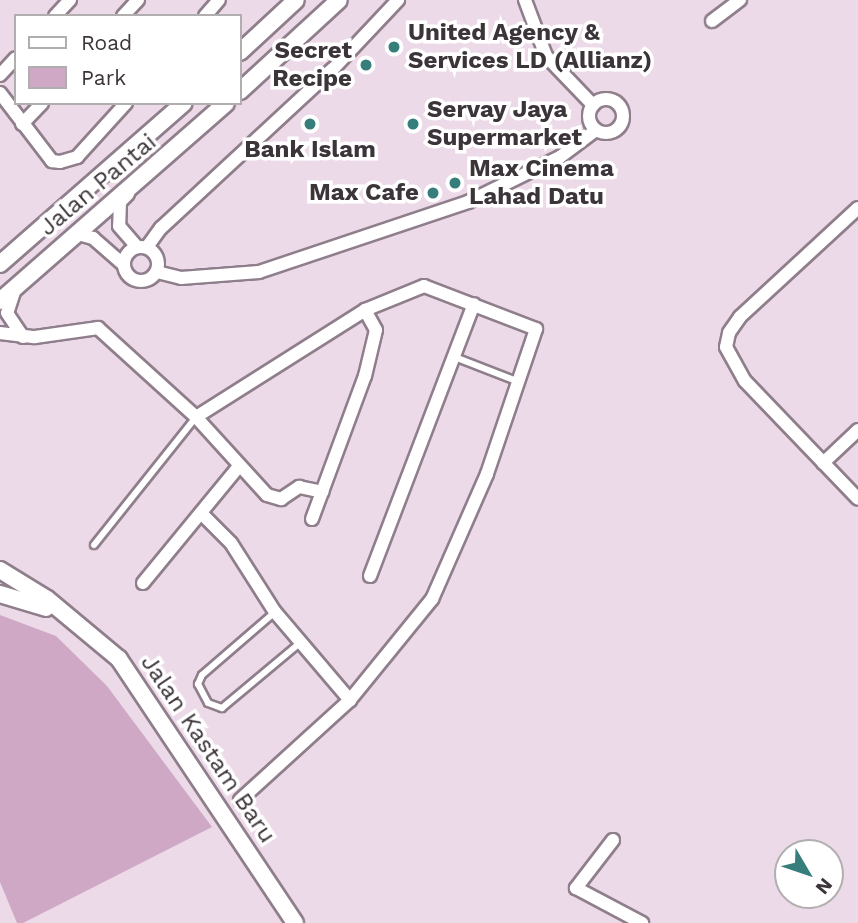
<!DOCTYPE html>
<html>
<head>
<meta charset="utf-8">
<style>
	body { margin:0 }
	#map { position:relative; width:858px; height:923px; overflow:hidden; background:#eddae8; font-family:"Work Sans",sans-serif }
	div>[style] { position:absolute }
	.green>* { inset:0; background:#cea8c5 }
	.roads { filter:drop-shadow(2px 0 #8f7e8b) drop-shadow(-2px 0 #8f7e8b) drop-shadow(0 2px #8f7e8b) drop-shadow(0 -2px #8f7e8b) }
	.service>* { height:6px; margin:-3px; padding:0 3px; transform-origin:3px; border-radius:3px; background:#fff }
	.minor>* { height:12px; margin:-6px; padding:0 6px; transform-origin:6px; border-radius:6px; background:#fff }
	.minor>.ring { margin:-6px; padding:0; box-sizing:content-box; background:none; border:12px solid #fff; border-radius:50% }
	.tertiary>* { height:16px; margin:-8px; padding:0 8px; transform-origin:8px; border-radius:8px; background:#fff }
	.dots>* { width:19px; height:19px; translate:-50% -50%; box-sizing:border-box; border:4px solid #fff; border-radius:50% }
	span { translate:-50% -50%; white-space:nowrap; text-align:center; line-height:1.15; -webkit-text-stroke:7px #fff; paint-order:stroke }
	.poi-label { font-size:24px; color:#3b3439; font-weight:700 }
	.left { translate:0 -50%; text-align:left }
	.right { translate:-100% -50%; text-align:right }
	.street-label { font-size:24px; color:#3b3439 }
	.legend { position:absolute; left:14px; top:14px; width:228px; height:91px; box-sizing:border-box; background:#fff; border:2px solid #b1aeb0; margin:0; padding:9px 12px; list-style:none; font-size:21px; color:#3b3439 }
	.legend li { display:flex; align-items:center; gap:14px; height:35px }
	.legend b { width:35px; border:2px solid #b1aeb0 }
	.north { position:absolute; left:774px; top:839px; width:70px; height:70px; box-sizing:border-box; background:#fff; border:2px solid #b1aeb0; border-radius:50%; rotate:129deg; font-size:19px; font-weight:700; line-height:28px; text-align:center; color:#3b3439 }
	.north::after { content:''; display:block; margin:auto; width:24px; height:32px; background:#367e7c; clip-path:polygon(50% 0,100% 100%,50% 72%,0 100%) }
</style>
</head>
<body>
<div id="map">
	<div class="green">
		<div style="clip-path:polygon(0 615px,56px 636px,107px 686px,212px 827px,23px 923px,17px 923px,0 882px)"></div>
	</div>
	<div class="roads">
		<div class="service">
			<div style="left:452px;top:356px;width:72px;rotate:21.2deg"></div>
			<div style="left:94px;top:545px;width:164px;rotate:-51.4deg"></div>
			<div style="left:275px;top:612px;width:96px;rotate:139.2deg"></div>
			<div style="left:202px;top:675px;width:10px;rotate:114deg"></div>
			<div style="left:198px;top:684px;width:21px;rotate:62deg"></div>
			<div style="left:208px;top:703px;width:15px;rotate:20deg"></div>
			<div style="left:222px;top:708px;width:103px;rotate:-39.9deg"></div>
		</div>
		<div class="minor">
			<div style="left:525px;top:0;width:60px;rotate:69.4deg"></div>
			<div style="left:546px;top:56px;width:68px;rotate:46.2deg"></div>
			<div style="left:55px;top:16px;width:22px;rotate:-47deg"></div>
			<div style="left:123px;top:16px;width:22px;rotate:-47deg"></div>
			<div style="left:205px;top:16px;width:21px;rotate:-49deg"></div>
			<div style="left:712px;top:21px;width:35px;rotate:-37deg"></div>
			<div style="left:0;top:75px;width:23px;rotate:-47deg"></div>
			<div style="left:0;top:93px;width:86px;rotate:52.6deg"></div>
			<div style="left:52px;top:161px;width:8px;rotate:7deg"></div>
			<div style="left:60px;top:162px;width:18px;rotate:-16deg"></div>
			<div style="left:77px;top:157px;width:73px;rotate:-47.8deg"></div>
			<div class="ring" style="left:589px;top:99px;width:22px;height:22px"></div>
			<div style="left:22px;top:124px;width:29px;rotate:-46deg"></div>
			<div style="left:128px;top:194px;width:11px;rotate:135deg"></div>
			<div style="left:120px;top:202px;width:24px;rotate:92deg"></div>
			<div style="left:119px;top:226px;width:28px;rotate:49deg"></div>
			<div style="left:858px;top:208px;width:161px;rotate:137.3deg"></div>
			<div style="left:740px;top:317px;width:19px;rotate:125deg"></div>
			<div style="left:729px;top:333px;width:14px;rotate:102deg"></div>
			<div style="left:726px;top:347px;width:39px;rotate:61deg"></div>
			<div style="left:745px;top:381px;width:163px;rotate:46.2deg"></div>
			<div style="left:73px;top:237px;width:6px;rotate:-31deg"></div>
			<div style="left:78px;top:234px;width:16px;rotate:15deg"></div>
			<div style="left:93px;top:238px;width:41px;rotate:41.1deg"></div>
			<div class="ring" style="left:124px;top:247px;width:22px;height:22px"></div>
			<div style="left:147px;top:247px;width:24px;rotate:-54deg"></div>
			<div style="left:161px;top:228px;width:234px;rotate:-42.8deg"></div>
			<div style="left:333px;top:69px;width:95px;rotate:-46.7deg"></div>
			<div style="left:157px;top:272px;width:25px;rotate:14deg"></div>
			<div style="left:181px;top:278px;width:78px;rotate:-4.4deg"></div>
			<div style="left:259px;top:272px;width:220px;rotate:-18.5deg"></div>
			<div style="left:468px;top:202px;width:102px;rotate:-26.1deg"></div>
			<div style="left:560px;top:157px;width:45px;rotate:-36.9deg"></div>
			<div style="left:15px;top:289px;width:25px;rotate:108deg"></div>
			<div style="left:7px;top:313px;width:29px;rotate:56deg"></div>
			<div style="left:0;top:333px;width:35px;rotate:7deg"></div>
			<div style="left:35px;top:337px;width:64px;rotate:-8.1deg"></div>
			<div style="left:98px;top:328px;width:132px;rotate:42.2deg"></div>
			<div style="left:196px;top:417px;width:105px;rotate:47.7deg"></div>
			<div style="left:267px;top:495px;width:15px;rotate:16deg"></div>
			<div style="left:281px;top:499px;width:22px;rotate:-34deg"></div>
			<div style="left:299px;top:487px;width:24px;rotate:12deg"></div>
			<div style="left:196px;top:417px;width:200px;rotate:-32.3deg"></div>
			<div style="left:365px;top:310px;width:64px;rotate:-22.1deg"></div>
			<div style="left:424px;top:286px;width:120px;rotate:21deg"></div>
			<div style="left:536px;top:329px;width:153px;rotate:108.7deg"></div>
			<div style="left:487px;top:474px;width:137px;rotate:113.7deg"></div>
			<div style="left:432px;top:599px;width:130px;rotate:129.1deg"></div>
			<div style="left:350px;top:700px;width:149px;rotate:137.7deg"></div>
			<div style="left:823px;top:463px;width:48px;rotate:-43.3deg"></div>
			<div style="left:201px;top:513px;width:42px;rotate:45deg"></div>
			<div style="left:231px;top:543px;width:82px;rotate:57.5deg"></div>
			<div style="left:275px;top:612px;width:116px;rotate:49.6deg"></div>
			<div style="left:312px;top:519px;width:153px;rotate:-69.7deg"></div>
			<div style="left:365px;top:376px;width:47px;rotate:-76.6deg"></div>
			<div style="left:376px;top:330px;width:23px;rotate:-119deg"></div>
			<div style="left:370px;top:576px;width:291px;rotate:-69.1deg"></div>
			<div style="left:143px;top:583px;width:151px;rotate:-50.6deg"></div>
			<div style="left:613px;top:840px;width:61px;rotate:127.6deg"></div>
			<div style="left:576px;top:888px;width:75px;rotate:27.9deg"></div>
		</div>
		<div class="tertiary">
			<div style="left:240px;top:52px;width:76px;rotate:-42.9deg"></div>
			<div style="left:240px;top:91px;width:134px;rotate:-42.6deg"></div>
			<div style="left:0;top:264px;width:244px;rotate:-41.2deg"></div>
			<div style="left:0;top:301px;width:300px;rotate:-41.2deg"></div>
			<div style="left:0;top:570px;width:55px;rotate:31.7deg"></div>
			<div style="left:47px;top:599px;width:94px;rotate:39.8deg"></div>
			<div style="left:119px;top:659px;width:317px;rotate:56.3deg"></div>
			<div style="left:0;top:594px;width:48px;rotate:16.9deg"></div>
		</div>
	</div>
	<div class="dots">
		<div style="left:394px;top:47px;background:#367e7c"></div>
		<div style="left:366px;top:65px;background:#367e7c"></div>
		<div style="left:310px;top:124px;background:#367e7c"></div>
		<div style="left:413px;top:124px;background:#367e7c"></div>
		<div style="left:455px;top:183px;background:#367e7c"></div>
		<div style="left:433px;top:193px;background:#367e7c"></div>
	</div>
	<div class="poi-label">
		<span class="left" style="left:408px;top:47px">United Agency &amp;<br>Services LD (Allianz)</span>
		<span class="right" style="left:352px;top:65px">Secret<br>Recipe</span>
		<span class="left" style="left:427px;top:124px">Servay Jaya<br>Supermarket</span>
		<span style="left:310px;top:150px">Bank Islam</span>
		<span class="left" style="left:469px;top:183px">Max Cinema<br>Lahad Datu</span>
		<span class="right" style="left:419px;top:193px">Max Cafe</span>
	</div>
	<div class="street-label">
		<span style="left:98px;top:185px;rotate:-40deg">Jalan Pantai</span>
		<span style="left:208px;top:749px;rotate:56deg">Jalan Kastam Baru</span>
	</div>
	<ul class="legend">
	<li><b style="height:9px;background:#fff"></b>Road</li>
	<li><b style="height:19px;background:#cea8c5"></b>Park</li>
	</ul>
	<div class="north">N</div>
</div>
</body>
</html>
